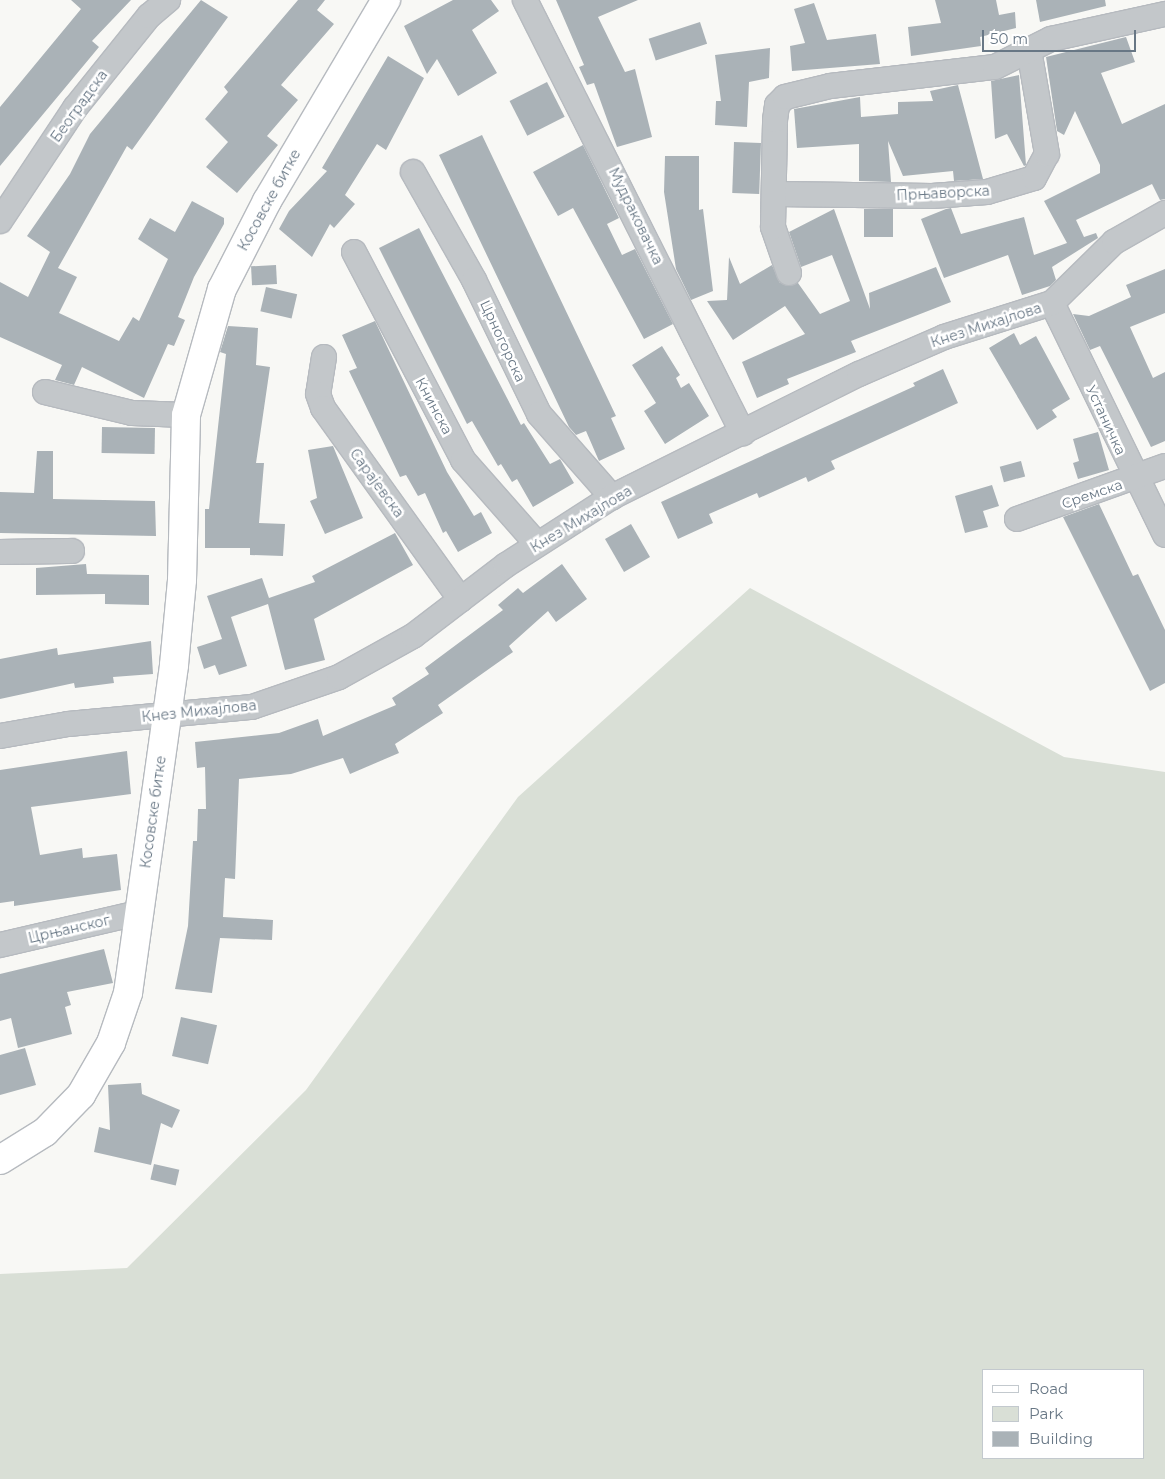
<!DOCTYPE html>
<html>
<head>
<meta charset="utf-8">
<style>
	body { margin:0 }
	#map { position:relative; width:1165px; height:1479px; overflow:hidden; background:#f8f8f5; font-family:Montserrat,sans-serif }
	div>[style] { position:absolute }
	.green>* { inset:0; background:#d9dfd6 }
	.building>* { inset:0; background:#aab2b7; transform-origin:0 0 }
	.roads { filter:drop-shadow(1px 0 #b6babf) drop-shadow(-1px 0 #b6babf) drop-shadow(0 1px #b6babf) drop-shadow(0 -1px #b6babf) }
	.street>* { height:24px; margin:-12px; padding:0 12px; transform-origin:12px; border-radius:12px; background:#c3c7ca }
	.secondary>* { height:28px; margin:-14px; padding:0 14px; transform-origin:14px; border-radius:14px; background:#fff }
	span { translate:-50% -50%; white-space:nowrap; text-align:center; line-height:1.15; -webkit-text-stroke:5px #fff; paint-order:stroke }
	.street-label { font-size:14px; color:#687785 }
	.legend { position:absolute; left:982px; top:1369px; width:162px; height:90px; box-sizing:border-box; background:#fff; border:1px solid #c3c9ce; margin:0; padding:6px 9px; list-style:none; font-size:15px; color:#687785 }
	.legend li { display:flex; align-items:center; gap:10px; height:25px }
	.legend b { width:25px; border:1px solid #c3c9ce }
	.scale { position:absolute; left:982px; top:30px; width:154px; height:22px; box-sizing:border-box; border:2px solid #687785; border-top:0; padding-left:6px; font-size:15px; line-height:18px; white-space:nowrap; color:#687785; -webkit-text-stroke:4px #fff; paint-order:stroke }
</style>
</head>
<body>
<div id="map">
	<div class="green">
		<div style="clip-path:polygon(evenodd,750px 588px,1064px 757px,1165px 772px,1165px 1479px,0 1479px,0 1274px,127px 1268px,306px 1090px,518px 797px,750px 588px,984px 1370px,1144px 1370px,1144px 1458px,984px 1458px,984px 1370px)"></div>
	</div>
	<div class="building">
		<div style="clip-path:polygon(71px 0,131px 0,92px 41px,99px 47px,0 166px,0 107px,81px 9px)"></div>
		<div style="clip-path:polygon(201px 0,228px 17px,132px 150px,127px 146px,58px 268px,77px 277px,59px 313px,119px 341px,133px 317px,139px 321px,168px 259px,138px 239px,150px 218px,175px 232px,192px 201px,224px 218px,224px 224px,194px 277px,178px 317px,185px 320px,174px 346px,168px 344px,144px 398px,82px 367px,74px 385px,55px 380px,62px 365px,0 337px,0 282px,28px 297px,50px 252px,27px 236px,70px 174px,90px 134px)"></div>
		<div style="clip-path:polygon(298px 0,325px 0,317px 10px,334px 24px,281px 85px,298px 100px,267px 136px,278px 145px,237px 193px,206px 167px,228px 142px,205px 119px,228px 92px,224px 87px)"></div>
		<div style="clip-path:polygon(453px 0,491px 0,499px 11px,472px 30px,497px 73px,458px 96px,437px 59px,427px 74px,404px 26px)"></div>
		<div style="clip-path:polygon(556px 0,638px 0,598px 17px,625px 72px,635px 69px,652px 137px,617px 147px,594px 83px,587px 85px,579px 67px,584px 65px)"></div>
		<div style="clip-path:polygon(935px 0,996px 0,999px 15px,1015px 12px,1016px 28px,980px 37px,981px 46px,911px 56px,908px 27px,941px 23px)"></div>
		<div style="clip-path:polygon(1036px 0,1105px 0,1106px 6px,1040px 22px)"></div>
		<div style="clip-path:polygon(814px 3px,827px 40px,876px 34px,880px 64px,792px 71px,790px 46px,805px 43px,794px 9px)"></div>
		<div style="left:700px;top:22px;width:23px;height:54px;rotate:72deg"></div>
		<div style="clip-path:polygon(1126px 37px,1135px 62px,1101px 73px,1122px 124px,1165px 104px,1165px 199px,1160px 200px,1152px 184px,1076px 220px,1084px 237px,1096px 233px,1098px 238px,1052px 267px,1056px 280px,1050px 286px,1022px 295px,1008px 255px,944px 278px,921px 219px,946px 209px,951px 208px,961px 234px,1024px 217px,1034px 255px,1067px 243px,1044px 201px,1100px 173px,1100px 165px,1075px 111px,1064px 135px,1057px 131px,1046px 57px)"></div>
		<div style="clip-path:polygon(770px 48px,769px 78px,749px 82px,747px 127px,715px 125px,716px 101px,721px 101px,715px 55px)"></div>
		<div style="clip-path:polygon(388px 56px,424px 78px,386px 150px,377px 144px,345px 195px,355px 204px,334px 228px,330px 224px,312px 257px,279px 229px,289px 211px,327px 171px,322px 168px)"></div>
		<div style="clip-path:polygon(1019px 75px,1026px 165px,1024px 166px,1007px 134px,995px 139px,991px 81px)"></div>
		<div style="left:547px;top:82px;width:39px;height:42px;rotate:63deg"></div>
		<div style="clip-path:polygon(958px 85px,983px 179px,954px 181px,953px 171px,903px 176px,888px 141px,891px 182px,859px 181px,859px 144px,797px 148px,794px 109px,860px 97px,861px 117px,898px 114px,898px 102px,933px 101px,930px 91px)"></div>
		<div style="clip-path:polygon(482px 135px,616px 416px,611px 418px,625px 449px,599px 461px,586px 431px,576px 435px,569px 427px,439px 155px)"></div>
		<div style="left:734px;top:142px;width:27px;height:51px;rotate:2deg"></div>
		<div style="clip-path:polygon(583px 145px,619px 218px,607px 224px,622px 255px,635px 249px,673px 324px,644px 339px,573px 208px,558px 216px,533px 172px)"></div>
		<div style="clip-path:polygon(665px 156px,699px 156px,699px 210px,703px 209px,713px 291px,691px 300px,676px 269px,664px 192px)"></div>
		<div style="clip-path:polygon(834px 209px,870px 309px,869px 293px,936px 267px,951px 302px,851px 341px,856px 352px,787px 379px,789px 384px,757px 398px,742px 362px,805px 334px,785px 306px,733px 340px,707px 301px,727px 300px,729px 257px,740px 284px,772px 265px,780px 283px,798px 283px,820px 314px,850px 301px,832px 255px,801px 267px,789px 232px)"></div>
		<div style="left:864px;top:209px;width:29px;height:28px"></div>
		<div style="clip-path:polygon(419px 228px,521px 425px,524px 423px,550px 464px,560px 459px,574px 483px,533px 507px,517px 479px,512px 482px,501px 464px,498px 466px,472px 421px,467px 424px,379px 248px)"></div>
		<div style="left:276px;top:265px;width:19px;height:25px;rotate:87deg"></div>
		<div style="clip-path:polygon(1165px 269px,1165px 313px,1130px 327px,1153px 378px,1165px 372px,1165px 441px,1151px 447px,1100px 346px,1090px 350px,1073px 314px,1089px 316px,1131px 297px,1126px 285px)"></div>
		<div style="left:266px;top:287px;width:32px;height:25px;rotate:13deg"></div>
		<div style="clip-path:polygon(375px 321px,447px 472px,474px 516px,481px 512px,492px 533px,458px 552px,446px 531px,443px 533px,425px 493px,418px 496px,406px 475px,400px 477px,349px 371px,357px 368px,342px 335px)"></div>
		<div style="clip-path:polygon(228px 326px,258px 328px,256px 365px,270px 367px,256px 463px,264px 463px,259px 523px,285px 524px,283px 556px,250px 555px,250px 548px,205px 548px,205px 509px,209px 509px,226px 354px,220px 352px)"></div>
		<div style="clip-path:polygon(1014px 333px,1020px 345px,1036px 336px,1070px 399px,1052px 410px,1057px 417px,1037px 430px,989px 348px)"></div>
		<div style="clip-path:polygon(662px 346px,680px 375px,676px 378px,681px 388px,689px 383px,709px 416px,665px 444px,644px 411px,656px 403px,632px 365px)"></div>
		<div style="clip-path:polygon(943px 369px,958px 403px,831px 461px,835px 469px,808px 482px,806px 477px,759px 498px,757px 493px,709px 514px,713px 523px,678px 539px,661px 502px,915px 386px,913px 383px)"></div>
		<div style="left:102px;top:427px;width:53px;height:26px;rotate:1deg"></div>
		<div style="clip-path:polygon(1098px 432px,1109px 470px,1078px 479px,1073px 463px,1079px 461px,1073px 439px)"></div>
		<div style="clip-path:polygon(333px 446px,363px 518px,325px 534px,310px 501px,317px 498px,308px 450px)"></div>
		<div style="clip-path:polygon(37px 451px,53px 451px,53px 499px,155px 501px,156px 536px,0 533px,0 492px,34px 493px)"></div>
		<div style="left:1021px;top:461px;width:16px;height:22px;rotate:75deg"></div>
		<div style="clip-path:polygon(992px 485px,999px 506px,983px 511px,988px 527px,965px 533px,955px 496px)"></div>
		<div style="clip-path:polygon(1099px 504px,1133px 576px,1138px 574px,1165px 630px,1165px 683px,1150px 691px,1063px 517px)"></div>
		<div style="left:631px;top:524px;width:38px;height:30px;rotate:60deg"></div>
		<div style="clip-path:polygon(395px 533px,413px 565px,314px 619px,325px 660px,285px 670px,268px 604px,231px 617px,247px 666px,219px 675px,215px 665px,204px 669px,197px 647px,222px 639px,207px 596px,262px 578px,269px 598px,315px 582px,312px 576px)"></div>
		<div style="clip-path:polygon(86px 564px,87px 574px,149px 575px,149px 605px,105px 604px,105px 594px,36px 595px,36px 568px)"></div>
		<div style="clip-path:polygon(562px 564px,587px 599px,556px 622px,548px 611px,509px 646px,513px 652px,438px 705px,443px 713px,395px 744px,399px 753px,350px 774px,343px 758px,291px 774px,239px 779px,235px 879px,225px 878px,223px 917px,273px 920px,272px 940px,220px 938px,212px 993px,175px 989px,188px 926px,193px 841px,197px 841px,198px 809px,206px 809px,205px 767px,197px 768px,195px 742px,279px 733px,318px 719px,323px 736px,396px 705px,392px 698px,429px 674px,425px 668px,503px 610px,498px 605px,518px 588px,523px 593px)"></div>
		<div style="clip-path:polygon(151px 641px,153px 674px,113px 677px,114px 683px,75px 688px,74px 683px,0 699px,0 659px,57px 648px,58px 655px)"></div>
		<div style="clip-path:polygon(127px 751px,131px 794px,31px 807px,40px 855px,82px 848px,83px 858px,117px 854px,121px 890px,14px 906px,14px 901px,0 903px,0 770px)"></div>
		<div style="clip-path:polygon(104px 949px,113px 983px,67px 992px,71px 1005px,65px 1007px,72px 1034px,18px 1048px,11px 1018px,0 1021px,0 974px)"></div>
		<div style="left:181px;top:1017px;width:37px;height:40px;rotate:13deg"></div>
		<div style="clip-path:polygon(25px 1048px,36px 1085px,0 1095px,0 1055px)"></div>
		<div style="clip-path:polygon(141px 1083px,142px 1094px,180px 1110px,172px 1128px,161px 1123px,151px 1165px,94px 1152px,99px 1127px,110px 1130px,108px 1085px)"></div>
		<div style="left:154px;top:1164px;width:26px;height:16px;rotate:13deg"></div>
	</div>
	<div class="roads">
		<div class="street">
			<div style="left:525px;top:0;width:485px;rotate:63.3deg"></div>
			<div style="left:413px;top:172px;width:124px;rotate:60.5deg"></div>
			<div style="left:474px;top:280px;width:149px;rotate:64.1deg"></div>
			<div style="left:539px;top:414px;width:111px;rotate:48.7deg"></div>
			<div style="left:776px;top:194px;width:156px;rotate:0.7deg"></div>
			<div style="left:932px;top:196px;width:55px;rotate:-4.2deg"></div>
			<div style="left:987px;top:192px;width:49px;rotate:-16.6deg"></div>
			<div style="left:1034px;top:178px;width:27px;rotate:-62deg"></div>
			<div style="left:1047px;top:154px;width:106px;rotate:-99.8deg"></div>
			<div style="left:0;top:221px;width:136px;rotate:-56.4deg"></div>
			<div style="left:75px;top:108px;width:118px;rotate:-51.2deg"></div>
			<div style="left:149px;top:16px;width:25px;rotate:-40deg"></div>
			<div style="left:354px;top:252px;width:235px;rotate:62.3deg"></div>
			<div style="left:463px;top:460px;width:112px;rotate:48.6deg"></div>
			<div style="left:789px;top:273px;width:49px;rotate:-109.2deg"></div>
			<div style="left:773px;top:227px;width:107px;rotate:-88.9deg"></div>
			<div style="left:775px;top:120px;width:15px;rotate:-82deg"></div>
			<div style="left:777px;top:105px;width:11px;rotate:-45deg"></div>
			<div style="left:785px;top:97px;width:46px;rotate:-13.7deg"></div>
			<div style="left:830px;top:86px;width:166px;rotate:-6.6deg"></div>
			<div style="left:995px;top:67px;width:63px;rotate:-26.6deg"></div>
			<div style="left:1051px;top:39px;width:117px;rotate:-12.4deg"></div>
			<div style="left:1052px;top:303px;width:258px;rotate:64deg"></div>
			<div style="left:324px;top:357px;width:37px;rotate:99deg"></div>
			<div style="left:318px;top:394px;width:15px;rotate:70deg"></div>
			<div style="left:323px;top:408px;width:236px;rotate:54.3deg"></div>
			<div style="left:45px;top:392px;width:89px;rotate:13.6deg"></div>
			<div style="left:132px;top:413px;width:54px;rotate:2.1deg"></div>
			<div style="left:1017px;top:519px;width:157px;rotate:-19.7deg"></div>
			<div style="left:0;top:552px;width:72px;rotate:-0.8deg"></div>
			<div style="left:0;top:736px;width:69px;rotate:-10deg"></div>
			<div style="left:68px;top:724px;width:185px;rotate:-5.3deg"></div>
			<div style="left:252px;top:707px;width:92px;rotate:-19deg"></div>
			<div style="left:339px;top:677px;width:85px;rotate:-29deg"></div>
			<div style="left:413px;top:636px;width:117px;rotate:-37.4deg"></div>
			<div style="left:506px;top:565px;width:126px;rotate:-32.7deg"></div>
			<div style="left:612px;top:497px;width:276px;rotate:-26.5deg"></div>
			<div style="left:859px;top:374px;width:93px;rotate:-23.5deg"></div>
			<div style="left:944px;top:337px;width:113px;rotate:-17.5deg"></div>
			<div style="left:1052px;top:303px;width:87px;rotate:-44.5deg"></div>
			<div style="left:1114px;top:242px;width:59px;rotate:-29.6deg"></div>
			<div style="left:0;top:945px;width:142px;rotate:-13.1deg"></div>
		</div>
		<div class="secondary">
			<div style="left:0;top:1160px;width:53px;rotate:-31.9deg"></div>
			<div style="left:45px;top:1132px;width:52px;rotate:-45.8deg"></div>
			<div style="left:81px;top:1095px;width:60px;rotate:-60deg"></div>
			<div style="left:111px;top:1043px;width:53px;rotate:-71.2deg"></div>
			<div style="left:128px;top:993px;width:331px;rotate:-82deg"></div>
			<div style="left:174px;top:665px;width:85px;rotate:-84.6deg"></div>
			<div style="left:182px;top:580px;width:165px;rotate:-88.6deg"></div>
			<div style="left:186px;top:415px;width:131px;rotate:-74.1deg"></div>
			<div style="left:222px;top:289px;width:99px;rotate:-62.9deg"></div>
			<div style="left:267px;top:201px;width:234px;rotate:-59.4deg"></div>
		</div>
	</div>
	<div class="street-label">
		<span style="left:79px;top:106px;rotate:-54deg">Београдска</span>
		<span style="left:943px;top:193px;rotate:-3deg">Прњаворска</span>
		<span style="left:269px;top:200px;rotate:-61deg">Косовске битке</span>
		<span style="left:636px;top:216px;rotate:64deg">Мудраковачка</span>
		<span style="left:986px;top:325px;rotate:-18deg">Кнез Михајлова</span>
		<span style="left:503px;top:341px;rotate:65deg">Црногорска</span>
		<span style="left:434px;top:406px;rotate:62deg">Книнска</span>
		<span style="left:1106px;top:420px;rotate:65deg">Устаничка</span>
		<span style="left:377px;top:483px;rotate:54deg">Сарајевска</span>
		<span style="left:1092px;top:494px;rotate:-19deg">Сремска</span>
		<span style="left:581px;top:519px;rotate:-31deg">Кнез Михајлова</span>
		<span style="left:199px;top:711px;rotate:-6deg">Кнез Михајлова</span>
		<span style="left:153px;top:812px;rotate:-82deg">Косовске битке</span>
		<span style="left:69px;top:929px;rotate:-13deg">Црњанског</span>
	</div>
	<ul class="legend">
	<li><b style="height:6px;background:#fff"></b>Road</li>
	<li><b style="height:14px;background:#d9dfd6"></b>Park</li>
	<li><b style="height:14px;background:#aab2b7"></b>Building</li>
	</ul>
	<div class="scale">50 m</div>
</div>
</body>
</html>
